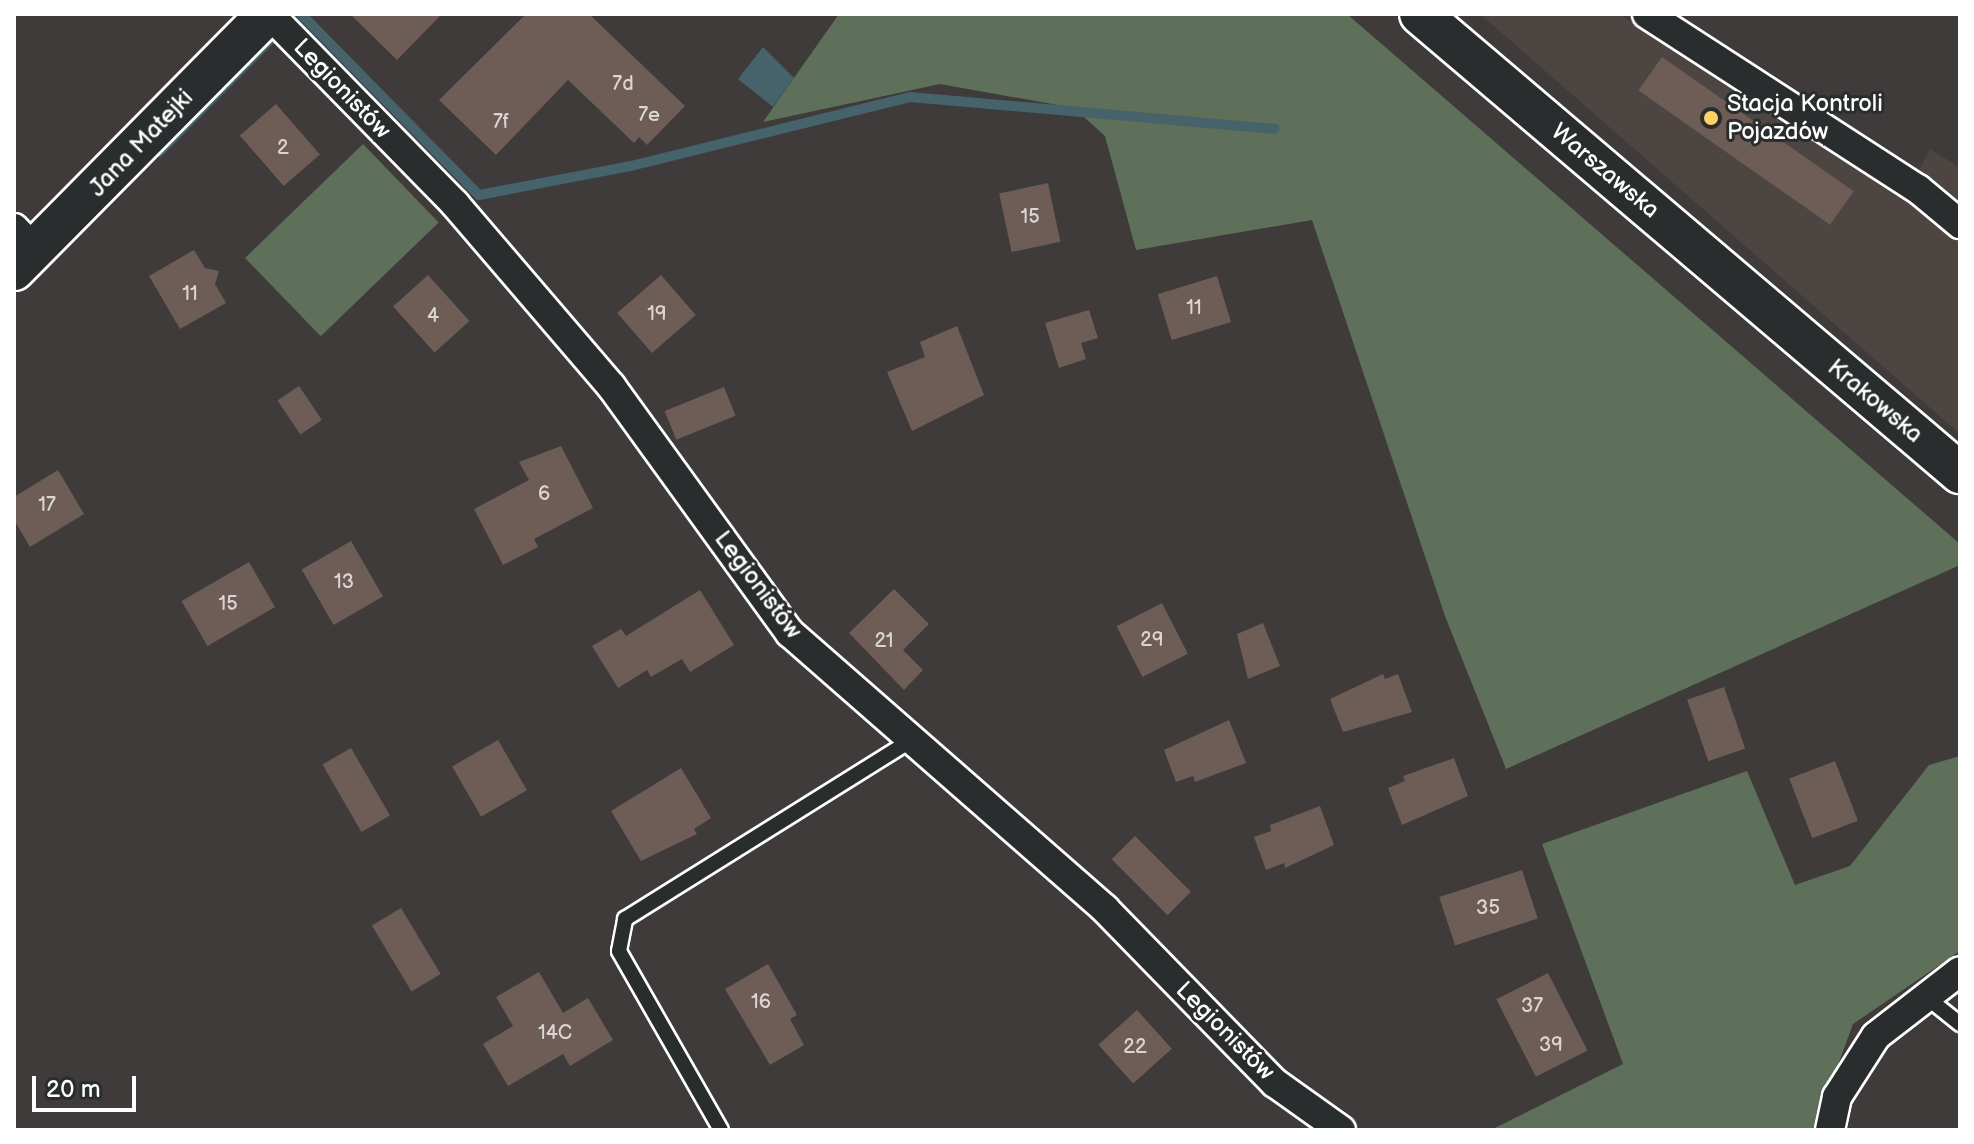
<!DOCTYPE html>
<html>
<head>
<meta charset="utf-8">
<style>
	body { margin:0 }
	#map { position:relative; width:1974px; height:1144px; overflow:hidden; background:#3e3b3a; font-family:"Balsamiq Sans",sans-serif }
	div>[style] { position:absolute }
	.built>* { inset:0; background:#4c4542 }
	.green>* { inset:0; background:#5e7059; transform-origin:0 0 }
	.water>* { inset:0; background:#46626b }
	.stream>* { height:10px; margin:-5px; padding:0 5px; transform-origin:5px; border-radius:5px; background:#46626b }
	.building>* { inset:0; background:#6e5c56; transform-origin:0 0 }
	.roads { filter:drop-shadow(2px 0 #fff) drop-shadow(-2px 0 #fff) drop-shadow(0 2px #fff) drop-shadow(0 -2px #fff) }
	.lane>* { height:14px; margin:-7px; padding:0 7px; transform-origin:7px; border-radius:7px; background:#2a2d2e }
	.street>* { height:28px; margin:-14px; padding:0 14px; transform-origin:14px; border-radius:14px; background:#2a2d2e }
	.secondary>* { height:40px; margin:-20px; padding:0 20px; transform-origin:20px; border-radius:20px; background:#2a2d2e }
	.dots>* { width:22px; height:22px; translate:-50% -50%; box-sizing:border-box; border:4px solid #2a2d2e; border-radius:50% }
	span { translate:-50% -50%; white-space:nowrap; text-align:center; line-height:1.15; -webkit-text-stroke:6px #2a2d2e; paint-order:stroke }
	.number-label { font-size:20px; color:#dbd6d5 }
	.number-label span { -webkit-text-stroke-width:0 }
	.street-label { font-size:24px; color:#fff }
	.poi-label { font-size:24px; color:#fff }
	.left { translate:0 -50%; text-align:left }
	.frame { position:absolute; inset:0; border:16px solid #fff; pointer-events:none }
	.scale { position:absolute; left:32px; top:1076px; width:104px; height:36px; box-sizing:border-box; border:4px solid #fff; border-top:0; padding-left:10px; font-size:24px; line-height:28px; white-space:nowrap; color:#fff; -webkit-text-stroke:6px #2a2d2e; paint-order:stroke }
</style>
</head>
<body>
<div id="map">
	<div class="built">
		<div style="clip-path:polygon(1480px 14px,1619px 14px,1905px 197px,1930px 149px,1960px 168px,1960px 434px)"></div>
	</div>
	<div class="green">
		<div style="clip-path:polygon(839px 14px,1347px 14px,1960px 544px,1960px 565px,1506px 769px,1445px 616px,1312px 220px,1136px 250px,1105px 136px,1074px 108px,940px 84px,763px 122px)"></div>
		<div style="left:363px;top:144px;width:109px;height:164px;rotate:46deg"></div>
		<div style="clip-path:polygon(1960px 756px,1960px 951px,1853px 1024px,1814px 1130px,1491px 1130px,1623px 1064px,1542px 844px,1747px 771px,1795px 885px,1850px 866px,1929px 765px)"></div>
	</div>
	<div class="water">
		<div style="clip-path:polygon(763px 47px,794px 78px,773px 107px,738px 79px)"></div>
	</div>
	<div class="stream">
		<div style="left:301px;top:14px;width:254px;rotate:45.5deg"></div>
		<div style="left:479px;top:195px;width:155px;rotate:-10.8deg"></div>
		<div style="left:631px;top:166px;width:287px;rotate:-13.9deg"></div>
		<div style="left:910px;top:97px;width:366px;rotate:5deg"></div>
		<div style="left:159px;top:152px;width:158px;rotate:-45.3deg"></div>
	</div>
	<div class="building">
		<div style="clip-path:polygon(350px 14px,442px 14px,397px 60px)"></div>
		<div style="clip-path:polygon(526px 14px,589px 14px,685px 106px,647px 145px,639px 137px,634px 143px,568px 80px,496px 155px,439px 100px)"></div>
		<div style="left:1662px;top:57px;width:234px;height:41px;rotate:35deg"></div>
		<div style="left:276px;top:104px;width:67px;height:48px;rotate:49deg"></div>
		<div style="left:1048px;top:183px;width:60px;height:50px;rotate:78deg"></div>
		<div style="clip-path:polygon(194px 250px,205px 268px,219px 271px,215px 284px,226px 303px,180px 329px,149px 276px)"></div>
		<div style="left:428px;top:275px;width:62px;height:47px;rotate:48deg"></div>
		<div style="left:661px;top:275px;width:53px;height:58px;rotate:49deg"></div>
		<div style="left:1217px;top:276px;width:48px;height:62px;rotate:73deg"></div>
		<div style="clip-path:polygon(1089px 310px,1098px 338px,1081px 343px,1086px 359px,1059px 368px,1045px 323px)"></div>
		<div style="clip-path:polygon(957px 326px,984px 395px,912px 431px,887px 372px,925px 357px,920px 342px)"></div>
		<div style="left:299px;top:386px;width:41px;height:26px;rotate:56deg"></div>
		<div style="left:724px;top:387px;width:31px;height:64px;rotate:68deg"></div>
		<div style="clip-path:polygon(561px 446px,593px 508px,534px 539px,538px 547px,503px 565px,474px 509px,529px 480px,519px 462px)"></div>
		<div style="clip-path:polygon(58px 470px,84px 514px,30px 547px,14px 520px,14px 497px)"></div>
		<div style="left:351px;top:541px;width:64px;height:57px;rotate:60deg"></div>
		<div style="left:249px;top:562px;width:52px;height:78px;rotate:60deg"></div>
		<div style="clip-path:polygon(894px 589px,929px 624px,903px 650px,923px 670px,904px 690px,849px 633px)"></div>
		<div style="clip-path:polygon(700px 590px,734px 645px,690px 672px,682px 659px,651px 677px,647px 670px,618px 688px,592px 646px,621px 629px,626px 636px)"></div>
		<div style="left:1162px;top:603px;width:57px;height:51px;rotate:63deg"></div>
		<div style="clip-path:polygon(1263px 623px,1280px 666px,1248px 679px,1237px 634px)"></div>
		<div style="clip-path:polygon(1383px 674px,1385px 679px,1398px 674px,1412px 712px,1343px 732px,1330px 699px)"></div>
		<div style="left:1724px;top:687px;width:65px;height:39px;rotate:71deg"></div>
		<div style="clip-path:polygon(1229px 720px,1246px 763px,1195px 782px,1193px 776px,1176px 782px,1164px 750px)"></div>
		<div style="left:498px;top:740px;width:58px;height:53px;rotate:60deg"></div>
		<div style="left:351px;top:748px;width:78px;height:33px;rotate:60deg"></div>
		<div style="clip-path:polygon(1454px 758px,1468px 796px,1402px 825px,1388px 788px,1405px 781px,1403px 776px)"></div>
		<div style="left:1835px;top:761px;width:64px;height:49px;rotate:69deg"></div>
		<div style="clip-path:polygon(681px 768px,711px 818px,694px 829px,697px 834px,641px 861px,611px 811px)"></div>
		<div style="clip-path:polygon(1320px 806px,1334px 845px,1285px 868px,1284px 863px,1266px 870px,1254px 837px,1271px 831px,1270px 825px)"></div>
		<div style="left:1135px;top:836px;width:79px;height:33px;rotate:45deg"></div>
		<div style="left:1522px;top:870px;width:51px;height:87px;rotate:72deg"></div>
		<div style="left:401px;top:908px;width:77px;height:34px;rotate:59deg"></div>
		<div style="clip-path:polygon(768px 964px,797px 1015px,790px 1019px,804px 1045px,770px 1065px,725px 989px)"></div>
		<div style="clip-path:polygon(539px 972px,563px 1013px,588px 998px,613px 1040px,570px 1066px,563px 1054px,508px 1086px,483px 1044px,513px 1026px,496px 997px)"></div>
		<div style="left:1548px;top:973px;width:87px;height:58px;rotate:63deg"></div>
		<div style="left:1137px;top:1010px;width:52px;height:52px;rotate:48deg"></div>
	</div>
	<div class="roads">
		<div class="lane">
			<div style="left:1925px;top:996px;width:45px;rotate:38.7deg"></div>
			<div style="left:721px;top:1130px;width:206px;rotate:-119.7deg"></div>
			<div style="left:619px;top:951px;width:33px;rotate:-79deg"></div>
			<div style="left:625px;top:919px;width:337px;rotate:-32deg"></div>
		</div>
		<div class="street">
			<div style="left:269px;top:14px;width:266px;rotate:45.6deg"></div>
			<div style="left:455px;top:204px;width:240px;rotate:49.4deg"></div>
			<div style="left:611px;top:386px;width:305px;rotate:54.1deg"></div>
			<div style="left:790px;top:633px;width:419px;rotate:41.2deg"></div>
			<div style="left:1105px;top:909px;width:243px;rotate:45.7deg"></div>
			<div style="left:1275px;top:1083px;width:81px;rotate:35.5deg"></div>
			<div style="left:1647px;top:14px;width:323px;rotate:32.9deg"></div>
			<div style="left:1918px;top:189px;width:55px;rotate:39.8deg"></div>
			<div style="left:14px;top:228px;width:30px;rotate:46deg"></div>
			<div style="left:1830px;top:1130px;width:34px;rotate:-78deg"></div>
			<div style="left:1837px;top:1097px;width:72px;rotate:-57.4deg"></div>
			<div style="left:1876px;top:1036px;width:106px;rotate:-37.7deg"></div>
		</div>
		<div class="secondary">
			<div style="left:1420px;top:14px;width:709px;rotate:40.36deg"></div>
			<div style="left:14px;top:270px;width:360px;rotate:-45.3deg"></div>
		</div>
	</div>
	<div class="dots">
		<div style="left:1711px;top:118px;background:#ffd166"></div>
	</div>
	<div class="number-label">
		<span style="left:623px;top:84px">7d</span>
		<span style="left:649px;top:115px">7e</span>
		<span style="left:501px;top:122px">7f</span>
		<span style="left:283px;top:148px">2</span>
		<span style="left:1030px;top:217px">15</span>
		<span style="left:190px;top:294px">11</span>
		<span style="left:1194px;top:308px">11</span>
		<span style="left:657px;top:314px">19</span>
		<span style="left:433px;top:316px">4</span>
		<span style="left:544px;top:494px">6</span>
		<span style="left:47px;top:505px">17</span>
		<span style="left:344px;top:582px">13</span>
		<span style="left:228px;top:604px">15</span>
		<span style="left:1152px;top:640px">29</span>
		<span style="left:884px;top:641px">21</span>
		<span style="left:1488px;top:908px">35</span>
		<span style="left:761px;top:1002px">16</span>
		<span style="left:1532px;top:1006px">37</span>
		<span style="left:555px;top:1033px">14C</span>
		<span style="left:1551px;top:1045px">39</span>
		<span style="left:1135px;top:1047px">22</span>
	</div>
	<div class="street-label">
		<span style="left:342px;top:89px;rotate:46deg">Legionistów</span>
		<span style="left:141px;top:143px;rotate:-46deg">Jana Matejki</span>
		<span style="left:1605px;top:171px;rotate:40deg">Warszawska</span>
		<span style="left:1875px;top:401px;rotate:40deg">Krakowska</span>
		<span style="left:758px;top:585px;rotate:53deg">Legionistów</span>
		<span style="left:1225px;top:1031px;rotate:45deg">Legionistów</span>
	</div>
	<div class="poi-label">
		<span class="left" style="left:1727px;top:118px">Stacja Kontroli<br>Pojazdów</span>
	</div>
	<div class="frame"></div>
	<div class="scale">20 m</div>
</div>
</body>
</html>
